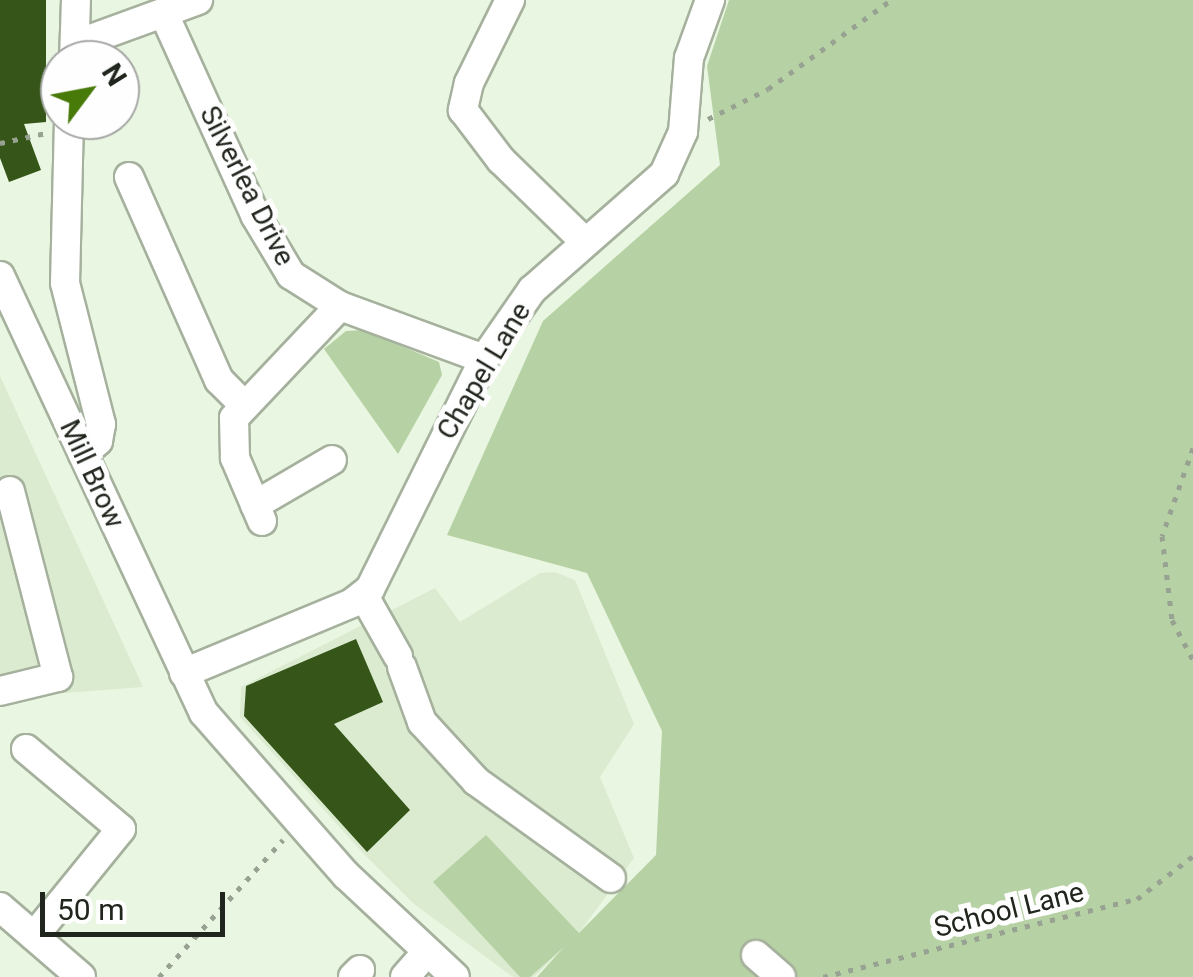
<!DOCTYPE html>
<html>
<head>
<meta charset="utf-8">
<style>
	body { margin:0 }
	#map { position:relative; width:1193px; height:977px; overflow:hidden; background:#e9f6e1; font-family:Roboto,sans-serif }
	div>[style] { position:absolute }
	.built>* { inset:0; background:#dbebd0 }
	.green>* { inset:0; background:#b6d1a3 }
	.building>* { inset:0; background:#355618 }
	.path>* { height:5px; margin-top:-2.5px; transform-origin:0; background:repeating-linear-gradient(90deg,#98a292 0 5px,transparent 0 13px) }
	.roads { filter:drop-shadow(2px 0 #a5b19d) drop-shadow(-2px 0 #a5b19d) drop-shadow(0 2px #a5b19d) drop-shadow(0 -2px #a5b19d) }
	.minor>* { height:28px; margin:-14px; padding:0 14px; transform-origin:14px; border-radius:14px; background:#fff }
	span { translate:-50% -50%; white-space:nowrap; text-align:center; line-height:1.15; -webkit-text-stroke:10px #fefefe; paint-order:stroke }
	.street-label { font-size:28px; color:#20251d }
	.north { position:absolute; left:40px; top:40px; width:100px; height:100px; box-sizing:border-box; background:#fefefe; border:2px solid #a5a7a4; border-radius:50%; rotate:58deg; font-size:28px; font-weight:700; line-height:40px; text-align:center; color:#20251d }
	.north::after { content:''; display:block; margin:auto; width:35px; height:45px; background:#477a09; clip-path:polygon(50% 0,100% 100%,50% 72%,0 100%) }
	.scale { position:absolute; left:40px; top:892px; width:185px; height:45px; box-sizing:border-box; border:5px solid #20251d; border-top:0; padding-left:12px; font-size:30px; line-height:35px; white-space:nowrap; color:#20251d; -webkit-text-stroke:8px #fefefe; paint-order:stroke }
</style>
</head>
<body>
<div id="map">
	<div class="built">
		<div style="clip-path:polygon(0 376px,143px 687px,0 698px)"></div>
		<div style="clip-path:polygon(555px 572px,575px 580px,634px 724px,600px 777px,634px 858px,579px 933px,534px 977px,513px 977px,414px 904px,362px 852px,240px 717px,241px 687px,435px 588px,460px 622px,540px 573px)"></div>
	</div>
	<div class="green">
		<div style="clip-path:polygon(729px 0,1193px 0,1193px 977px,537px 977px,564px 947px,530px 977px,520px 977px,433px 882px,486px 835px,579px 933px,656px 855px,662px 731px,587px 573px,447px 535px,543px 321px,720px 165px,707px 66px)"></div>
		<div style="clip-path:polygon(364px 330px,439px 362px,442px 375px,398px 454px,324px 349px,346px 331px)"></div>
	</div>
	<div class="building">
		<div style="clip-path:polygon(0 0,46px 0,46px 122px,24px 124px,41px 170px,9px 182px,0 158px)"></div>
		<div style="clip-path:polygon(356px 639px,383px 702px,334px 724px,410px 810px,367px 852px,244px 716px,246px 686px)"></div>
	</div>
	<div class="path">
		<div style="left:708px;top:119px;width:67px;rotate:-26.6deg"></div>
		<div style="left:768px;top:89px;width:152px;rotate:-35.9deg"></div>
		<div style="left:0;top:143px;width:47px;rotate:-12.3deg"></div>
		<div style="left:1193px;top:448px;width:93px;rotate:109.4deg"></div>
		<div style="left:1162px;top:536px;width:85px;rotate:83.2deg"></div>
		<div style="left:1172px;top:620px;width:45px;rotate:62.3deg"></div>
		<div style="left:159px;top:977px;width:185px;rotate:-47.9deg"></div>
		<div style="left:823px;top:977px;width:324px;rotate:-14deg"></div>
		<div style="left:1137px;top:899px;width:71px;rotate:-37.5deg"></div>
	</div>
	<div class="roads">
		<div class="minor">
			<div style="left:510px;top:0;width:93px;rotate:116.3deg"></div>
			<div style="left:469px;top:83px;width:28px;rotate:103deg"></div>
			<div style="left:463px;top:110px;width:63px;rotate:52.8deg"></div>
			<div style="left:501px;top:160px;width:116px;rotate:44.3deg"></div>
			<div style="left:164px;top:14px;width:221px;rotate:65.6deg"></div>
			<div style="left:255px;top:215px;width:70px;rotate:59deg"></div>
			<div style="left:291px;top:275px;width:58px;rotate:32.3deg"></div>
			<div style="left:340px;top:306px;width:153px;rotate:20.2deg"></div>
			<div style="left:76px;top:38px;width:15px;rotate:4deg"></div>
			<div style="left:91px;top:39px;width:114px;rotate:-20deg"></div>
			<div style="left:74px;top:60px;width:60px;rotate:-88.1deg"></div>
			<div style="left:69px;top:120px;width:163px;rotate:91.4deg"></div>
			<div style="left:65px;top:283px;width:146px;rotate:75.7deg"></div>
			<div style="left:101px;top:424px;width:17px;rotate:100deg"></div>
			<div style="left:98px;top:441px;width:20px;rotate:139deg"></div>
			<div style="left:129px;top:177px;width:222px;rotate:66.1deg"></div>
			<div style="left:219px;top:380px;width:34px;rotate:45deg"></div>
			<div style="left:0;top:276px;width:482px;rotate:65deg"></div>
			<div style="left:204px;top:713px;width:215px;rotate:48.8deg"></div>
			<div style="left:346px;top:875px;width:149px;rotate:43.1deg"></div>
			<div style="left:255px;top:505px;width:89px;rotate:-30.3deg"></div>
			<div style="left:262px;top:521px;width:69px;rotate:-113.2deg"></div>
			<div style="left:235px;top:458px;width:40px;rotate:-91.4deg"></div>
			<div style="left:234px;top:418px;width:154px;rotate:-46.6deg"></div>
			<div style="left:364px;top:596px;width:69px;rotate:60.5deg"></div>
			<div style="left:402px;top:667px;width:59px;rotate:70deg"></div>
			<div style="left:422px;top:722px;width:80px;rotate:47.5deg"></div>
			<div style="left:476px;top:781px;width:166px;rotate:35.7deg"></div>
			<div style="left:184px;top:673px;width:182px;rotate:-22.6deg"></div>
			<div style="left:352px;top:603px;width:23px;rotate:-38deg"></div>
			<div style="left:370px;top:589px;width:257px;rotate:-63.6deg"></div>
			<div style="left:484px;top:359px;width:84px;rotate:-55.2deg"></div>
			<div style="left:532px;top:290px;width:176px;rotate:-41.3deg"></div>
			<div style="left:664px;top:174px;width:46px;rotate:-65.7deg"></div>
			<div style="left:683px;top:132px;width:74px;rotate:-85.4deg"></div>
			<div style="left:689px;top:58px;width:62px;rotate:-70.1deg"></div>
			<div style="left:0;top:691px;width:60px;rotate:-13.6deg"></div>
			<div style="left:58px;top:677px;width:192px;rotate:-104.5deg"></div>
			<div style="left:26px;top:749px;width:124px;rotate:40.1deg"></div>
			<div style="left:121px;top:829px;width:138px;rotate:129.1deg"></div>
			<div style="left:0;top:907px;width:107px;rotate:40.8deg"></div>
			<div style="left:756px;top:955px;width:33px;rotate:41deg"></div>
			<div style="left:353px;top:977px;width:10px;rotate:-45deg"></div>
			<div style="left:405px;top:977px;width:32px;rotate:-49deg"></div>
		</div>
	</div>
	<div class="street-label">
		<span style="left:247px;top:186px;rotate:63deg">Silverlea Drive</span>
		<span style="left:484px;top:371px;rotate:-59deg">Chapel Lane</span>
		<span style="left:92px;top:474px;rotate:65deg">Mill Brow</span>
		<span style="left:1009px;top:910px;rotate:-14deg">School Lane</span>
	</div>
	<div class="north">N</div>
	<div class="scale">50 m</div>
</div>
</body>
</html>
